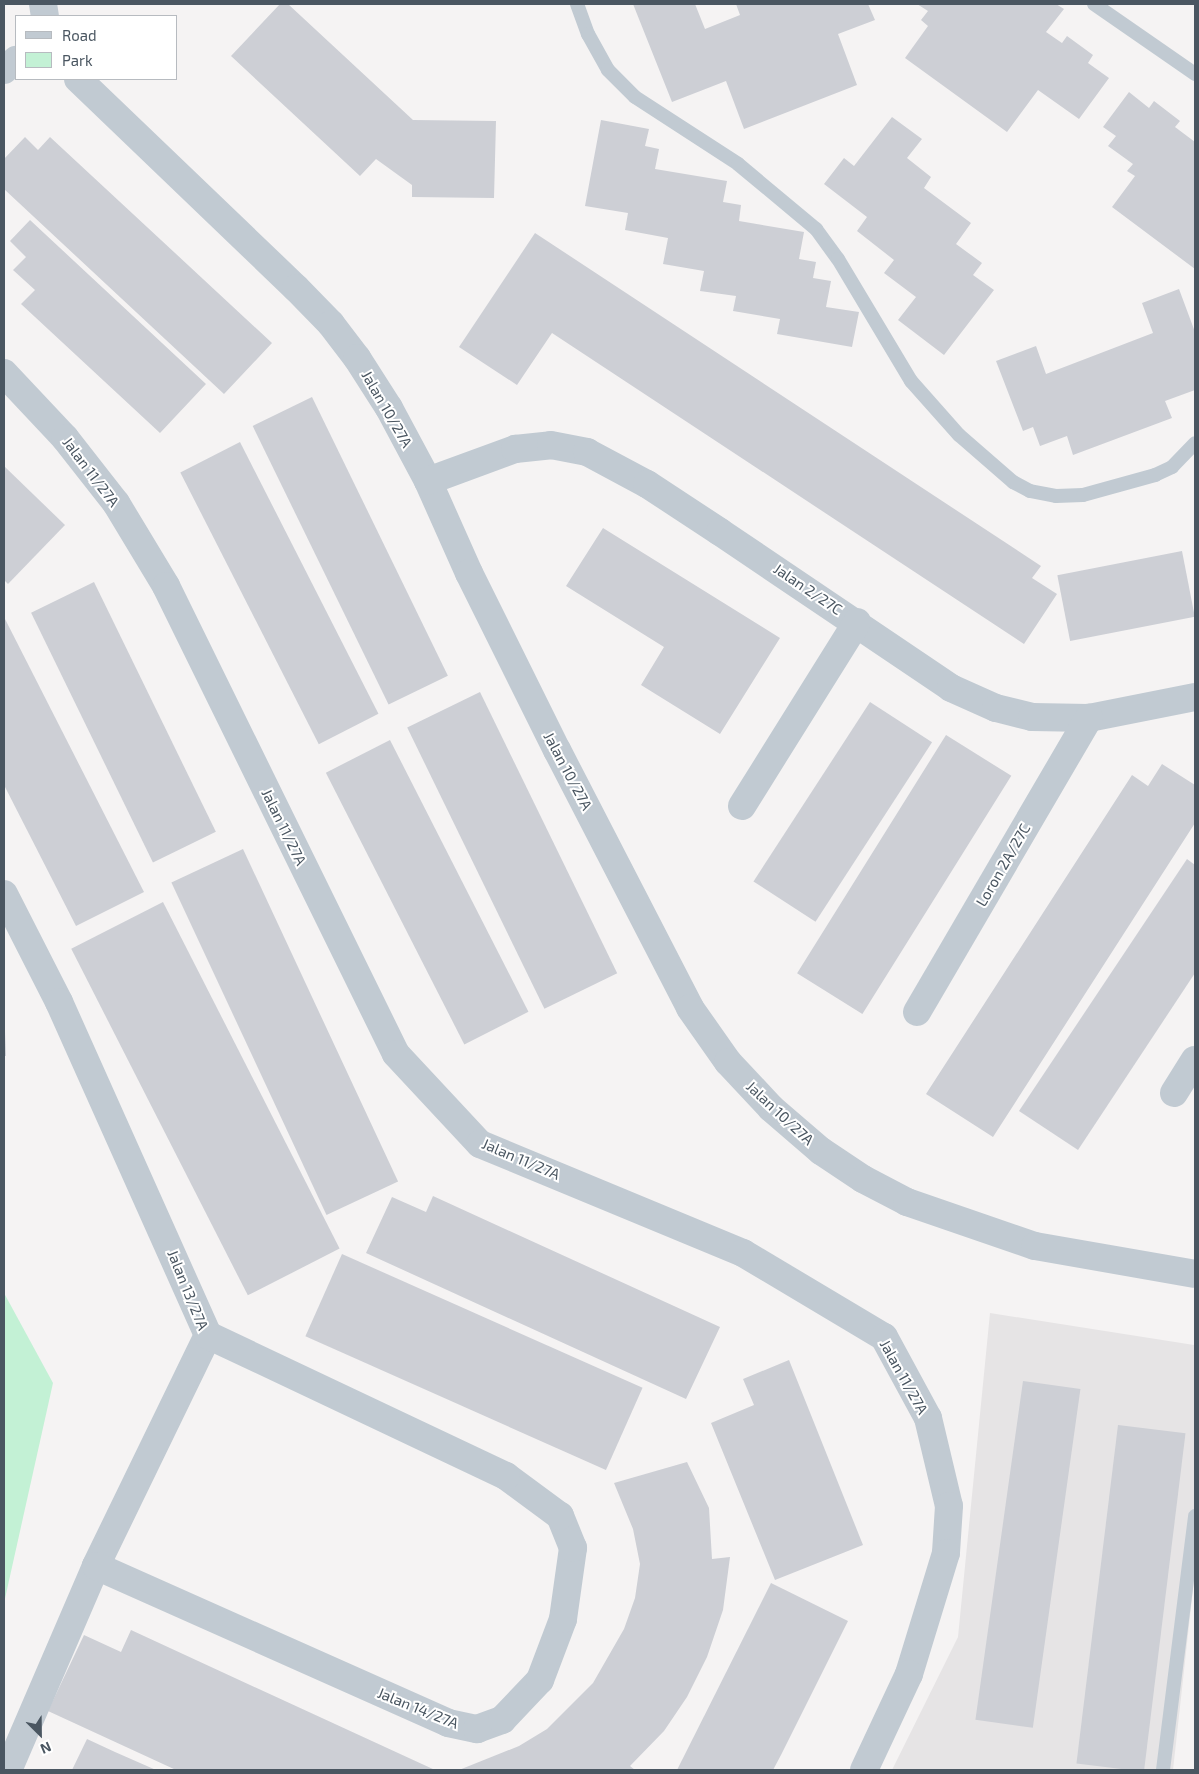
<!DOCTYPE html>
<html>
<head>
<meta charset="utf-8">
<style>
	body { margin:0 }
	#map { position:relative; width:1199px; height:1774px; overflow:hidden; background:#f5f3f3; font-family:"Exo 2",sans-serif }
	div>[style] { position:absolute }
	.education>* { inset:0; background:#e6e4e5 }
	.green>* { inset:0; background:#c3f1d5 }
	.building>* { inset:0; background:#cdcfd5; transform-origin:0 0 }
	.service>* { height:14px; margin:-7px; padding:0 7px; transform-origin:7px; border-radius:7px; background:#c1cad2 }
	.minor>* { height:28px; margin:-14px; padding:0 14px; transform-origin:14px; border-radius:14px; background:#c1cad2 }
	span { translate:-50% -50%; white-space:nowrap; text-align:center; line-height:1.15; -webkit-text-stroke:4px #fff; paint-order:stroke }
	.street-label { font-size:15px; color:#4a5661 }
	.frame { position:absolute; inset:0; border:5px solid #4a5661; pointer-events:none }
	.legend { position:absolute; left:15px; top:15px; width:162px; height:65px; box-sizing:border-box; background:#fff; border:1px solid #b7bbc0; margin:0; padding:6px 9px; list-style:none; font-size:15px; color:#4a5661 }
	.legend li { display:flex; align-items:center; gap:10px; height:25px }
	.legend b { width:25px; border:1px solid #b7bbc0 }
	.north { position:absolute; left:15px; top:1709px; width:50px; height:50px; -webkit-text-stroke:4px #fff; paint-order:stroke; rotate:157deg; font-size:14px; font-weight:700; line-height:20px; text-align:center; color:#4a5661 }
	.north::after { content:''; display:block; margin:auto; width:18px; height:22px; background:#4a5661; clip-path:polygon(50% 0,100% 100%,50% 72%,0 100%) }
</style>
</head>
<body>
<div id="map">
	<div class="education">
		<div style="clip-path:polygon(990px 1313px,1194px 1345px,1195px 1348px,1195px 1571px,1173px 1770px,892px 1770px,958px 1637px)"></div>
	</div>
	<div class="green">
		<div style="clip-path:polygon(4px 1293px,53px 1383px,4px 1603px)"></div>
	</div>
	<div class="building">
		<div style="clip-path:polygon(280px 4px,288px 4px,413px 120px,496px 121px,494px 198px,412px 197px,412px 185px,376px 159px,360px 176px,231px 56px)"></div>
		<div style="clip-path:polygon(633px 4px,695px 4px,705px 29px,740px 15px,736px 4px,868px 4px,875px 20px,838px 34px,857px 85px,744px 129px,726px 81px,672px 102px)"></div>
		<div style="clip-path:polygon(917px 4px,1056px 4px,1064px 9px,1046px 32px,1062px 43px,1067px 36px,1093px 55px,1088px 63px,1109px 78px,1079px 119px,1038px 90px,1007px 132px,905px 58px,928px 26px,921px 20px,928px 11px)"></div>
		<div style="clip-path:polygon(1129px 92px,1149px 108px,1154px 101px,1180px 121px,1175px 127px,1195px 142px,1195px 269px,1112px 207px,1135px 176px,1127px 171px,1133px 164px,1108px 146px,1116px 136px,1103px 127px)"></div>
		<div style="clip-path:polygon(892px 117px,922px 139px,907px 158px,931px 177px,924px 188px,971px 223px,956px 244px,982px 263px,973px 275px,994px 290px,944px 355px,898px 320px,916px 297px,884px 273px,894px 260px,857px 231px,867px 217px,824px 184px,844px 158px,854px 166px)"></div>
		<div style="clip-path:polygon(601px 120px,649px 129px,645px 146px,659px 149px,655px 169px,727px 181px,723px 202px,741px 205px,739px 221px,804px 232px,799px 259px,816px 262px,813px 278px,831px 281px,826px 307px,859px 312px,852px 347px,777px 334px,780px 319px,733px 311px,736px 296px,700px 291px,704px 271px,663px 264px,668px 238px,625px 230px,628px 213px,585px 206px)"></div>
		<div style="clip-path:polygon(25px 137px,38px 150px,50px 137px,272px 343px,224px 394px,4px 189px,4px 159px)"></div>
		<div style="clip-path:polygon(30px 220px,206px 384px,160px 433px,21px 304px,35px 290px,13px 270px,26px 257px,10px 241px)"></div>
		<div style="clip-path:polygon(535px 233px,1041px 566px,1032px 578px,1057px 594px,1024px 644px,552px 333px,517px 385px,459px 347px)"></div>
		<div style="clip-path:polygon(1179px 289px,1195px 332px,1195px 390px,1165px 401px,1172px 418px,1073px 455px,1067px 436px,1040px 446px,1033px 427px,1023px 431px,996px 361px,1036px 346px,1046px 374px,1153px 333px,1142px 303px)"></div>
		<div style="left:312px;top:397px;width:310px;height:66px;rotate:64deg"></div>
		<div style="left:240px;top:442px;width:305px;height:67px;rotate:63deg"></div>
		<div style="clip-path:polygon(4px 466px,65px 525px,8px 584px,4px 580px)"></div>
		<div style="clip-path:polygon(603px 528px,780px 638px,720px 734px,641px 685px,664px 647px,566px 586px)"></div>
		<div style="left:1182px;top:551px;width:67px;height:127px;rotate:79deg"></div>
		<div style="left:94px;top:582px;width:278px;height:70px;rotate:64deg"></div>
		<div style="clip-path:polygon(4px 617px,144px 892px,76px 926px,4px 785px)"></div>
		<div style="left:480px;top:692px;width:313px;height:81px;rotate:64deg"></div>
		<div style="left:870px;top:702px;width:74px;height:214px;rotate:33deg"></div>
		<div style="left:946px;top:735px;width:77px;height:281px;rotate:32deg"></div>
		<div style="left:390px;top:740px;width:305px;height:72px;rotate:63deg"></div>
		<div style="clip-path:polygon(1162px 764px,1195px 785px,1195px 823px,993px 1137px,926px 1094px,1132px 775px,1148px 786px)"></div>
		<div style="left:243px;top:849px;width:367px;height:79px;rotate:65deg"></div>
		<div style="clip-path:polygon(1187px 859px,1195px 865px,1195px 973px,1078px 1150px,1019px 1111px)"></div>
		<div style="left:163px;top:902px;width:389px;height:103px;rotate:63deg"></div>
		<div style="clip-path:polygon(4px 1032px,5px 1032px,6px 1056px,4px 1056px)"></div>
		<div style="clip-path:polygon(433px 1196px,720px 1327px,686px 1399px,366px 1253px,392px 1197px,426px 1212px)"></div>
		<div style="left:342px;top:1254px;width:329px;height:90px;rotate:24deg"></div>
		<div style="clip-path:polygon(789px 1360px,863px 1545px,775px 1580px,711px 1423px,754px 1405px,743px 1379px)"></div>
		<div style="left:1023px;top:1381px;width:58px;height:342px;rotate:8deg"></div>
		<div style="left:1118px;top:1425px;width:68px;height:341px;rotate:7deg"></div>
		<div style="clip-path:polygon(687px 1462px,709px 1508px,712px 1559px,730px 1557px,723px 1610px,707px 1657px,687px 1697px,664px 1731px,630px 1766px,635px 1770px,459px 1770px,519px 1746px,547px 1729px,593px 1683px,624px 1629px,635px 1598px,640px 1564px,633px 1529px,614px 1483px)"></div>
		<div style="clip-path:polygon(771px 1583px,848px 1621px,781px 1755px,773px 1770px,677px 1770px)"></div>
		<div style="clip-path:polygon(131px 1630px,285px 1701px,435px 1770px,176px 1770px,48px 1711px,84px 1635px,121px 1652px)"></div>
		<div style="clip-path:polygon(87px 1739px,115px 1752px,156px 1770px,72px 1770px)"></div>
	</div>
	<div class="service">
		<div style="left:577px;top:4px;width:32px;rotate:70deg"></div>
		<div style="left:588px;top:34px;width:41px;rotate:60.9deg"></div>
		<div style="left:608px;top:70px;width:38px;rotate:45deg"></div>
		<div style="left:635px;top:97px;width:123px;rotate:33deg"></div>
		<div style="left:738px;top:164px;width:102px;rotate:39.8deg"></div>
		<div style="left:816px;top:229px;width:37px;rotate:54deg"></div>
		<div style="left:838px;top:259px;width:142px;rotate:59.1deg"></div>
		<div style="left:911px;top:381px;width:72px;rotate:48.4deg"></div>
		<div style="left:959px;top:435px;width:72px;rotate:41deg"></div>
		<div style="left:1013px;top:482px;width:19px;rotate:28deg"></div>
		<div style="left:1030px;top:491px;width:26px;rotate:11deg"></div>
		<div style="left:1056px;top:496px;width:27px;rotate:-2deg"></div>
		<div style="left:1083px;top:495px;width:75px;rotate:-15.5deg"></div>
		<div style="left:1155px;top:475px;width:19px;rotate:-25deg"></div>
		<div style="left:1172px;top:467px;width:33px;rotate:-46deg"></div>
		<div style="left:1094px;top:4px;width:123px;rotate:34.7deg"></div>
		<div style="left:1163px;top:1770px;width:256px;rotate:-82.8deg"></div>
	</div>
	<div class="minor">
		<div style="left:43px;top:4px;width:12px;rotate:81deg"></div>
		<div style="left:4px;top:70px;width:16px;rotate:-40deg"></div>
		<div style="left:78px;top:79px;width:302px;rotate:43.8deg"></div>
		<div style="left:296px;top:288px;width:50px;rotate:45.8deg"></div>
		<div style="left:331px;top:324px;width:43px;rotate:52.6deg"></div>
		<div style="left:357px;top:358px;width:59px;rotate:57.4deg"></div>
		<div style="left:389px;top:408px;width:83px;rotate:61.9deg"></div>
		<div style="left:428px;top:481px;width:101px;rotate:66deg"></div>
		<div style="left:469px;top:573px;width:198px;rotate:63.6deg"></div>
		<div style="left:557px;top:750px;width:290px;rotate:62.7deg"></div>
		<div style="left:690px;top:1008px;width:66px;rotate:54.9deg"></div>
		<div style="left:728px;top:1062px;width:63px;rotate:46.9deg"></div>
		<div style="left:771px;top:1108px;width:66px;rotate:40.7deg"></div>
		<div style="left:821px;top:1151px;width:50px;rotate:33.7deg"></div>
		<div style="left:863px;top:1179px;width:50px;rotate:27.6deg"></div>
		<div style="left:907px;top:1202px;width:135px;rotate:19deg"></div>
		<div style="left:1035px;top:1246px;width:162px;rotate:9.9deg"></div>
		<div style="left:4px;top:373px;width:89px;rotate:46.8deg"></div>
		<div style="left:65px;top:438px;width:83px;rotate:51.9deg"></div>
		<div style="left:116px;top:503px;width:97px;rotate:58.9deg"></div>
		<div style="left:166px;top:586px;width:521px;rotate:63.83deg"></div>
		<div style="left:396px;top:1054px;width:123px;rotate:47deg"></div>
		<div style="left:480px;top:1144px;width:285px;rotate:22.5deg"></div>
		<div style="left:743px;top:1253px;width:164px;rotate:30.8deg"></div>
		<div style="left:884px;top:1337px;width:92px;rotate:61.5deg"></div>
		<div style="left:928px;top:1418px;width:90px;rotate:76.6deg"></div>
		<div style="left:949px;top:1506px;width:47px;rotate:93.7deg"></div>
		<div style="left:946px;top:1553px;width:127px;rotate:107deg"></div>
		<div style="left:909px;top:1674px;width:106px;rotate:115.1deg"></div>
		<div style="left:428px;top:481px;width:93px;rotate:-20.2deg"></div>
		<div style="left:515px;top:449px;width:36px;rotate:-6deg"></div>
		<div style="left:551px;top:445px;width:37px;rotate:11deg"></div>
		<div style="left:587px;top:452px;width:68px;rotate:28.1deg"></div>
		<div style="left:647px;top:484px;width:87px;rotate:33.3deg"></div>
		<div style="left:720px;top:532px;width:279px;rotate:34deg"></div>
		<div style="left:951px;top:688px;width:49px;rotate:24deg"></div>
		<div style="left:996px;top:708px;width:37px;rotate:14deg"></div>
		<div style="left:1032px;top:717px;width:57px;rotate:1deg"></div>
		<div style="left:1089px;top:718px;width:108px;rotate:-11.2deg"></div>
		<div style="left:742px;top:806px;width:217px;rotate:-58deg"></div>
		<div style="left:4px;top:894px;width:121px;rotate:63deg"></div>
		<div style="left:59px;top:1002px;width:365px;rotate:65.9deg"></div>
		<div style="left:208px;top:1335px;width:257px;rotate:115.9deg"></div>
		<div style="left:96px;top:1566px;width:222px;rotate:113.3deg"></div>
		<div style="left:917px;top:1012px;width:341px;rotate:-59.7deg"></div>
		<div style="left:1174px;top:1093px;width:39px;rotate:-58deg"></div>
		<div style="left:96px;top:1566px;width:385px;rotate:24deg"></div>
		<div style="left:448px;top:1723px;width:30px;rotate:12deg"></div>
		<div style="left:477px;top:1729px;width:27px;rotate:-20deg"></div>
		<div style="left:502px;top:1720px;width:55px;rotate:-46.5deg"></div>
		<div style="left:540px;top:1680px;width:65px;rotate:-69.3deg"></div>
		<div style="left:563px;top:1619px;width:72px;rotate:-82deg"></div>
		<div style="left:573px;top:1548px;width:35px;rotate:-112deg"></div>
		<div style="left:560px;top:1516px;width:67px;rotate:-143.5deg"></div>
		<div style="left:506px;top:1476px;width:330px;rotate:-154.7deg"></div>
	</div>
	<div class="street-label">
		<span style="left:387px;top:409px;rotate:60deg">Jalan 10/27A</span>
		<span style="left:91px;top:472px;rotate:53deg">Jalan 11/27A</span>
		<span style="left:808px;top:589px;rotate:34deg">Jalan 2/27C</span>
		<span style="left:568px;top:771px;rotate:62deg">Jalan 10/27A</span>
		<span style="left:284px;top:827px;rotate:64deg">Jalan 11/27A</span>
		<span style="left:1003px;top:865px;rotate:-60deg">Loron 2A/27C</span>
		<span style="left:780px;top:1113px;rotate:43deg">Jalan 10/27A</span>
		<span style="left:521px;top:1159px;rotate:23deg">Jalan 11/27A</span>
		<span style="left:188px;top:1290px;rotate:68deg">Jalan 13/27A</span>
		<span style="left:904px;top:1377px;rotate:61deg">Jalan 11/27A</span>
		<span style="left:418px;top:1708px;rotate:22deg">Jalan 14/27A</span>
	</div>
	<div class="frame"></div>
	<ul class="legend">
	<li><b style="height:6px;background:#c1cad2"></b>Road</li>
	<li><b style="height:14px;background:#c3f1d5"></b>Park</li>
	</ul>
	<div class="north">N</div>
</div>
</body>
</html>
